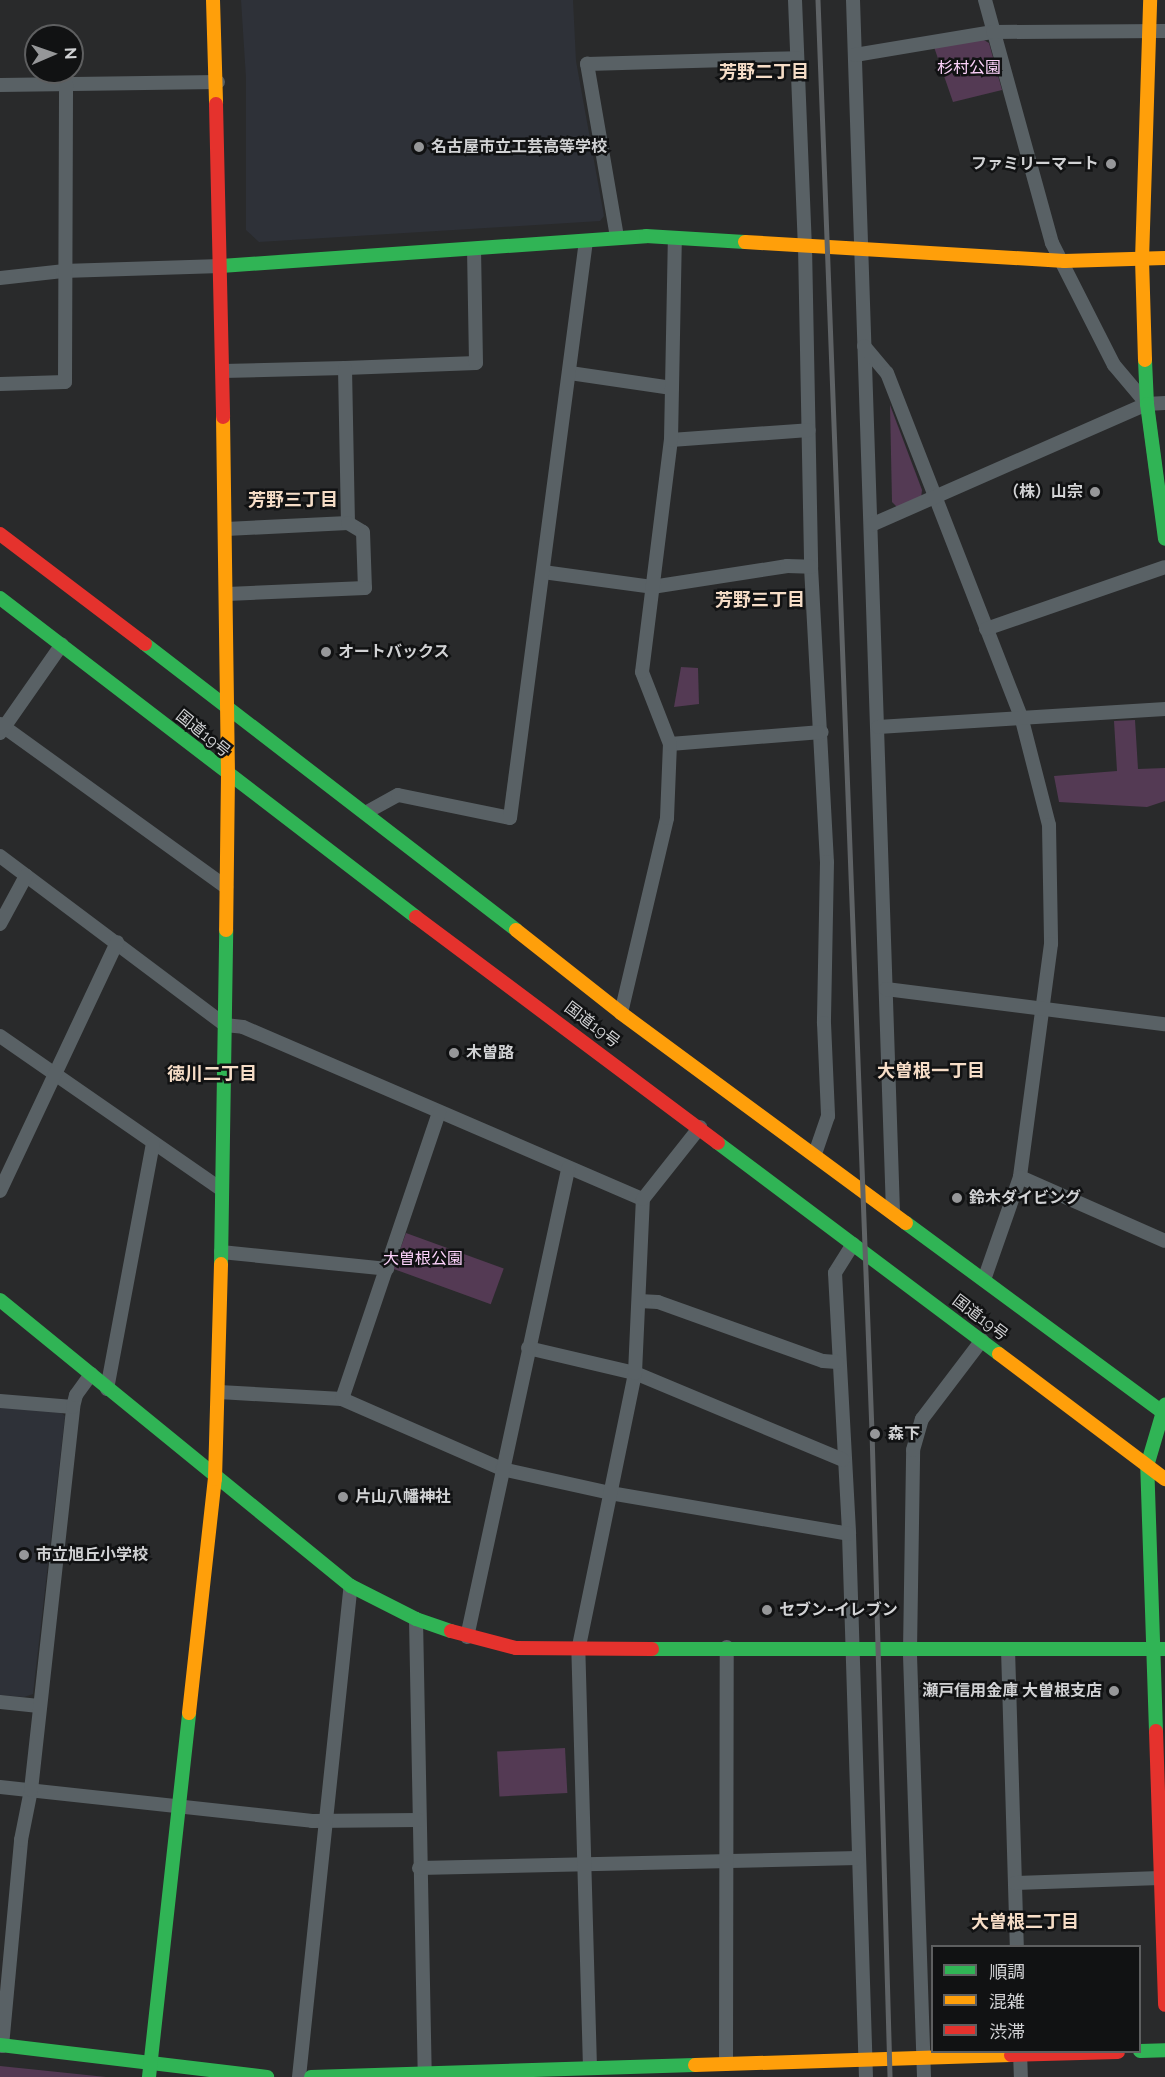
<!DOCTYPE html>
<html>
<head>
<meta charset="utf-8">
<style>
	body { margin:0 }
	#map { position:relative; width:1165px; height:2077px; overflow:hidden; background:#292a2b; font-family:Raleway,"Noto Sans JP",sans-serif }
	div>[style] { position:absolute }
	.built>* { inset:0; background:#2e3138 }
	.green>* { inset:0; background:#543a54; transform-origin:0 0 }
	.street>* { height:14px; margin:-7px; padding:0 7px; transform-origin:7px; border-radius:7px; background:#596165 }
	.fast>* { height:14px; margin:-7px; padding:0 7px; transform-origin:7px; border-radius:7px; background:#30b455 }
	.slow>* { height:14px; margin:-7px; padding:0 7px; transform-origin:7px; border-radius:7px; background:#ff9f0a }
	.jam>* { height:14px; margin:-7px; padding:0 7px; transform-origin:7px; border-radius:7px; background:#e5322d }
	.rail>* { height:4.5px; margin:-2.25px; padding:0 2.25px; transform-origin:2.25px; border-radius:2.25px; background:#5f6366 }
	.dots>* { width:16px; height:16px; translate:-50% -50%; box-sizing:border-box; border:3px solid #111213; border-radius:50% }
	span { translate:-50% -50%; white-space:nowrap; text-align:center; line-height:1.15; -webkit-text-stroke:5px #111213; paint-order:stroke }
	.park-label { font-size:16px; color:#fdd2fb }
	.poi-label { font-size:16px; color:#d1d2d4; font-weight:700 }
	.left { translate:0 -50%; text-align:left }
	.right { translate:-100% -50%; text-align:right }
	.street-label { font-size:16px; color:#d1d2d4 }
	.neighbourhood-label { font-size:18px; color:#f6ddc7; font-weight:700 }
	.legend { position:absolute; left:931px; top:1945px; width:210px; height:108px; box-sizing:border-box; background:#111213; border:2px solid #5e5f60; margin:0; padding:8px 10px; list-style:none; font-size:18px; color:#d1d2d4 }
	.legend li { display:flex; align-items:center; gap:12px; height:30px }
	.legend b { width:30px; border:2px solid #5e5f60 }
	.north { position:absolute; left:24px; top:24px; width:60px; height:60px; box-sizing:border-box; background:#111213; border:2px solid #5e5f60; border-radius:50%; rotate:88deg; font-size:16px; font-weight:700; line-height:24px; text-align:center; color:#d1d2d4 }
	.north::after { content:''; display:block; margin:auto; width:21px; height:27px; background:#969799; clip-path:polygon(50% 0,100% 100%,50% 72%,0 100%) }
</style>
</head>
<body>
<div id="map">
	<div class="built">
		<div style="clip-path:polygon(241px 0,573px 0,576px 61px,604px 216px,600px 221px,259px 242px,246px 230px,246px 78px)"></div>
		<div style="clip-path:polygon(0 1405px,59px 1411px,65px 1416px,33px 1694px,24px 1697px,0 1695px)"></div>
	</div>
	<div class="green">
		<div style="clip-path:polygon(982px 39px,989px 43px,1002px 90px,953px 102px,934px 47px)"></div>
		<div style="clip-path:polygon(890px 405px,922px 490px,921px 498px,897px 507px,892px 502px)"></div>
		<div style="clip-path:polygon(681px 667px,698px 668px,699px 704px,674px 707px)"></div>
		<div style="clip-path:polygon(1135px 720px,1138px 769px,1165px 768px,1165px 801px,1147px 807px,1059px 802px,1054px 776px,1117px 771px,1114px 721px)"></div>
		<div style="left:406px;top:1233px;width:104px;height:38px;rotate:20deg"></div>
		<div style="left:565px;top:1748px;width:45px;height:68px;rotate:87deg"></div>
		<div style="clip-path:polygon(0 2066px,106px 2077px,0 2077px)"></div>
	</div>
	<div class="street">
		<div style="left:795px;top:0;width:246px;rotate:87.7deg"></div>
		<div style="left:805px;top:246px;width:321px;rotate:88.9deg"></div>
		<div style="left:811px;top:567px;width:295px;rotate:86.9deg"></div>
		<div style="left:827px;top:862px;width:161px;rotate:91.1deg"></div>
		<div style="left:824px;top:1023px;width:93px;rotate:87.5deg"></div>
		<div style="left:828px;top:1116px;width:39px;rotate:109deg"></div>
		<div style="left:853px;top:0;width:1214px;rotate:88.11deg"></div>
		<div style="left:985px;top:0;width:252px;rotate:74.6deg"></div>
		<div style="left:1052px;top:243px;width:137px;rotate:63.1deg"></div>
		<div style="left:1114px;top:365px;width:51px;rotate:49.8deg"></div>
		<div style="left:855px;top:55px;width:140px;rotate:-9.5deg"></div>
		<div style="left:993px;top:32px;width:172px;rotate:-0.3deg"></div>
		<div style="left:0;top:85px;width:218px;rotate:-0.8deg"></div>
		<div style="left:617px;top:237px;width:176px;rotate:-99.8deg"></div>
		<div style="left:587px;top:64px;width:210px;rotate:-1.6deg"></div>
		<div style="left:0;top:278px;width:63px;rotate:-6.3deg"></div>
		<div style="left:63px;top:271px;width:158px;rotate:-1.8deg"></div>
		<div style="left:864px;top:346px;width:35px;rotate:50deg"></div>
		<div style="left:887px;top:373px;width:372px;rotate:68.7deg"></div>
		<div style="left:1022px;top:720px;width:108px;rotate:75.6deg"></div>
		<div style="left:1049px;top:825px;width:119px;rotate:89deg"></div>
		<div style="left:1051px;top:944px;width:235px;rotate:97.6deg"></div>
		<div style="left:1020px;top:1177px;width:109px;rotate:109.3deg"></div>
		<div style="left:345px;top:368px;width:131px;rotate:-2.2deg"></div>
		<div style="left:476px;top:363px;width:114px;rotate:-91deg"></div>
		<div style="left:223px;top:371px;width:122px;rotate:-1.4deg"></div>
		<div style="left:345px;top:368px;width:155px;rotate:88.9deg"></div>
		<div style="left:570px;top:373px;width:103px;rotate:8.4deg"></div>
		<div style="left:0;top:384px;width:65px;rotate:-1.8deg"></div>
		<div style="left:65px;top:382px;width:298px;rotate:-89.8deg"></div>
		<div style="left:671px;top:440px;width:138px;rotate:-4.1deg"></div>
		<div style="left:871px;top:525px;width:301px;rotate:-23.7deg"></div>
		<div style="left:1147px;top:404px;width:18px;rotate:-3deg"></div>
		<div style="left:226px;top:529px;width:122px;rotate:-2.8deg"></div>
		<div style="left:348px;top:523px;width:17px;rotate:31deg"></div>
		<div style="left:363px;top:532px;width:56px;rotate:88deg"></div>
		<div style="left:365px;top:588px;width:138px;rotate:177.5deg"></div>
		<div style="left:543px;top:572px;width:110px;rotate:7.8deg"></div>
		<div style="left:652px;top:587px;width:137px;rotate:-8.8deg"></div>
		<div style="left:787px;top:566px;width:24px;rotate:2deg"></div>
		<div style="left:986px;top:629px;width:189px;rotate:-19.1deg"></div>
		<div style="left:0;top:724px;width:279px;rotate:35.8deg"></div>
		<div style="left:878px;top:727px;width:288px;rotate:-3.6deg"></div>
		<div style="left:0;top:733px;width:108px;rotate:-55.1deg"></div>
		<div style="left:670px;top:744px;width:152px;rotate:-4.5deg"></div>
		<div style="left:367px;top:812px;width:35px;rotate:-29deg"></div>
		<div style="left:398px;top:795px;width:114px;rotate:11.6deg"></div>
		<div style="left:510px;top:818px;width:582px;rotate:-82.5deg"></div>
		<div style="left:0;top:856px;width:281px;rotate:36.9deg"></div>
		<div style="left:225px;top:1025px;width:18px;rotate:6deg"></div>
		<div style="left:243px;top:1027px;width:435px;rotate:23.3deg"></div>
		<div style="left:0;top:924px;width:55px;rotate:-61.6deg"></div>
		<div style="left:886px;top:989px;width:281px;rotate:7.2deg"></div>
		<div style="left:621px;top:1013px;width:200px;rotate:-76.7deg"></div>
		<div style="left:667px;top:818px;width:74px;rotate:-87.7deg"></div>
		<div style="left:670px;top:744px;width:77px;rotate:-111.3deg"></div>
		<div style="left:642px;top:672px;width:234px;rotate:-82.9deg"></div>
		<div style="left:671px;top:440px;width:202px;rotate:-88.9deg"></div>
		<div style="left:0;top:1036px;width:269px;rotate:34.7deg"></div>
		<div style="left:1020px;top:1177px;width:158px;rotate:23.8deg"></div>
		<div style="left:0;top:1191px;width:275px;rotate:-64.8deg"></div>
		<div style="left:853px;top:1244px;width:34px;rotate:122deg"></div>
		<div style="left:835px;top:1273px;width:261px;rotate:86.9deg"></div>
		<div style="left:849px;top:1534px;width:543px;rotate:88.21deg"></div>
		<div style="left:221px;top:1252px;width:167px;rotate:5.8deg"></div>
		<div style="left:639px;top:1301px;width:19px;rotate:3deg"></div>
		<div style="left:658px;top:1302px;width:175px;rotate:19.7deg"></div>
		<div style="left:823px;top:1361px;width:14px;rotate:4deg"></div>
		<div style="left:528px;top:1348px;width:110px;rotate:13.2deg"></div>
		<div style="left:635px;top:1373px;width:225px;rotate:22.7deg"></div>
		<div style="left:107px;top:1389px;width:249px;rotate:-79.4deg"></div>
		<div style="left:219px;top:1392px;width:123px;rotate:3.3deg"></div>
		<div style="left:342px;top:1399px;width:175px;rotate:23.6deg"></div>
		<div style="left:502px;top:1469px;width:111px;rotate:12.5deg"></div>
		<div style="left:610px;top:1493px;width:242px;rotate:9.7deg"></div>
		<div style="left:342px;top:1399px;width:303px;rotate:-71.3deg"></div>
		<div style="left:0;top:1401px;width:73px;rotate:4.7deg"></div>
		<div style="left:416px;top:1619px;width:454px;rotate:88.9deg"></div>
		<div style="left:467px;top:1637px;width:480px;rotate:-77.8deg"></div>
		<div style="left:1008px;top:1649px;width:297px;rotate:88.3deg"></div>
		<div style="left:0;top:1702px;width:39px;rotate:6deg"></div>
		<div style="left:0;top:1787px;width:314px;rotate:6.2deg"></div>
		<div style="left:312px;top:1821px;width:106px;rotate:-0.5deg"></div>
		<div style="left:419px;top:1868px;width:439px;rotate:-1.3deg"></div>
		<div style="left:1015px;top:1883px;width:145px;rotate:-2deg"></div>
		<div style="left:2px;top:2046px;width:207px;rotate:-84.7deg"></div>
		<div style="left:21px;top:1840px;width:51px;rotate:-78.7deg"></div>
		<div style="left:31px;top:1790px;width:385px;rotate:-83.7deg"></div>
		<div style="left:73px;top:1407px;width:12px;rotate:-76deg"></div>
		<div style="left:76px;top:1395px;width:26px;rotate:-54deg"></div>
		<div style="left:1020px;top:2052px;width:25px;rotate:88deg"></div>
		<div style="left:726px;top:2064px;width:417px;rotate:-89.9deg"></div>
		<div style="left:590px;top:2068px;width:417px;rotate:-91.6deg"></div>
		<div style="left:578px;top:1651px;width:284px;rotate:-78.4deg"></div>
		<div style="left:635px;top:1373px;width:174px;rotate:-87.4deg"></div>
		<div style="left:643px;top:1199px;width:92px;rotate:-51.6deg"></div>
		<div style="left:299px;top:2077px;width:494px;rotate:-84deg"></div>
		<div style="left:924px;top:2077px;width:426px;rotate:-91.9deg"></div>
		<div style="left:910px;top:1651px;width:201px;rotate:-89.1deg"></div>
		<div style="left:913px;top:1450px;width:32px;rotate:-74deg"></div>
		<div style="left:922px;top:1419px;width:99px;rotate:-52.8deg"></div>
	</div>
	<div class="fast">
		<div style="left:221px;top:266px;width:426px;rotate:-4deg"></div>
		<div style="left:646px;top:236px;width:99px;rotate:3.5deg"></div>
		<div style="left:1145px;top:360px;width:44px;rotate:87.4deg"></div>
		<div style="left:1147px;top:404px;width:136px;rotate:82.4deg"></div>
		<div style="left:0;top:598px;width:524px;rotate:37.48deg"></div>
		<div style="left:145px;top:644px;width:468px;rotate:37.6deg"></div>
		<div style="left:718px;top:1143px;width:351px;rotate:36.9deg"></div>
		<div style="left:906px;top:1223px;width:322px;rotate:36.4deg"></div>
		<div style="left:221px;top:1264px;width:334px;rotate:-89.1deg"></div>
		<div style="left:0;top:1300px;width:453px;rotate:39.2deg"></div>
		<div style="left:351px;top:1586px;width:73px;rotate:26.9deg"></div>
		<div style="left:416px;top:1619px;width:37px;rotate:19deg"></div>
		<div style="left:652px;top:1649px;width:513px"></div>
		<div style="left:1156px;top:1731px;width:265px;rotate:-91.9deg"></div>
		<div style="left:1147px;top:1466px;width:64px;rotate:-73.6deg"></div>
		<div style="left:0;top:2045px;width:269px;rotate:6.8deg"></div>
		<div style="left:1140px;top:2051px;width:25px;rotate:-2deg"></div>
		<div style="left:149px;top:2077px;width:366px;rotate:-83.7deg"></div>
		<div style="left:311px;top:2077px;width:384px;rotate:-1.8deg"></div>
	</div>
	<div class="slow">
		<div style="left:213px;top:0;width:104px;rotate:88.3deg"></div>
		<div style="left:745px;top:242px;width:320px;rotate:3.4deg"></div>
		<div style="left:1064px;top:261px;width:101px;rotate:-1.7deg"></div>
		<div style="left:1145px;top:360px;width:100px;rotate:-91.7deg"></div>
		<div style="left:1142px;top:260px;width:260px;rotate:-88.2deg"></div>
		<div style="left:223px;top:417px;width:358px;rotate:89.2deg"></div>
		<div style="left:228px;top:775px;width:155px;rotate:90.7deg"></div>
		<div style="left:516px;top:930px;width:134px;rotate:38.3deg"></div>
		<div style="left:621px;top:1013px;width:354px;rotate:36.4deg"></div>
		<div style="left:999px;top:1354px;width:208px;rotate:37deg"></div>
		<div style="left:189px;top:1713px;width:235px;rotate:-83.7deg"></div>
		<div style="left:215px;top:1479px;width:215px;rotate:-88.4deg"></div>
		<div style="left:695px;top:2065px;width:316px;rotate:-1.8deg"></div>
	</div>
	<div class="jam">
		<div style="left:216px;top:104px;width:313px;rotate:88.7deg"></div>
		<div style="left:0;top:534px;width:182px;rotate:37.2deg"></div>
		<div style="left:416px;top:917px;width:377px;rotate:36.8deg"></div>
		<div style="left:451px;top:1631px;width:67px;rotate:14.7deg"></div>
		<div style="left:516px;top:1648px;width:136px;rotate:0.4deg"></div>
		<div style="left:1156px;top:1731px;width:274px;rotate:88.1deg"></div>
		<div style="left:1011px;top:2055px;width:107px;rotate:-1.6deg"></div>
	</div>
	<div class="rail">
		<div style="left:818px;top:0;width:1432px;rotate:87.84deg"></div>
		<div style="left:872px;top:1431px;width:646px;rotate:88.4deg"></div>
	</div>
	<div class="dots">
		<div style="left:419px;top:147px;background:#969799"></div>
		<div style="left:1111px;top:164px;background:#969799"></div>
		<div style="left:1095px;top:492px;background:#969799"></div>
		<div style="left:326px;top:652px;background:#969799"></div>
		<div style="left:454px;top:1053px;background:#969799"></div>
		<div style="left:957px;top:1198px;background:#969799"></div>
		<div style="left:875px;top:1434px;background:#969799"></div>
		<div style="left:343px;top:1497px;background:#969799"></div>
		<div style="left:24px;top:1555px;background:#969799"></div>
		<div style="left:767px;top:1610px;background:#969799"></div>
		<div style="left:1114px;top:1691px;background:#969799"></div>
	</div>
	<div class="park-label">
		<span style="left:969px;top:68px">杉村公園</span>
		<span style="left:423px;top:1259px">大曽根公園</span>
	</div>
	<div class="poi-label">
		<span class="left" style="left:431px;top:147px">名古屋市立工芸高等学校</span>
		<span class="right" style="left:1099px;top:164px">ファミリーマート</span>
		<span class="right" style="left:1083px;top:492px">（株）山宗</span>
		<span class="left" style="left:338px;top:652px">オートバックス</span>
		<span class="left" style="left:466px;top:1053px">木曽路</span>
		<span class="left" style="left:969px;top:1198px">鈴木ダイビング</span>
		<span class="left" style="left:888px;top:1434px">森下</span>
		<span class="left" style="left:355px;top:1497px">片山八幡神社</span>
		<span class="left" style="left:36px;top:1555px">市立旭丘小学校</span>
		<span class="left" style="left:779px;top:1610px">セブン-イレブン</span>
		<span class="right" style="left:1102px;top:1691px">瀬戸信用金庫 大曽根支店</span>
	</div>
	<div class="street-label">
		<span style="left:203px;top:734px;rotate:39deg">国道19号</span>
		<span style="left:592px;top:1025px;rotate:37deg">国道19号</span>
		<span style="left:980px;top:1318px;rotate:37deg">国道19号</span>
	</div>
	<div class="neighbourhood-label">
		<span style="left:764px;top:72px">芳野二丁目</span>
		<span style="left:293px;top:500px">芳野三丁目</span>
		<span style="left:760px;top:600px">芳野三丁目</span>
		<span style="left:931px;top:1071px">大曽根一丁目</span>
		<span style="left:212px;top:1074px">徳川二丁目</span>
		<span style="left:1025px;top:1922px">大曽根二丁目</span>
	</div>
	<ul class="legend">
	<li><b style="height:8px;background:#30b455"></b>順調</li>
	<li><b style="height:8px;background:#ff9f0a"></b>混雑</li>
	<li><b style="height:8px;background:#e5322d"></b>渋滞</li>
	</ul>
	<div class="north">N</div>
</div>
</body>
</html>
